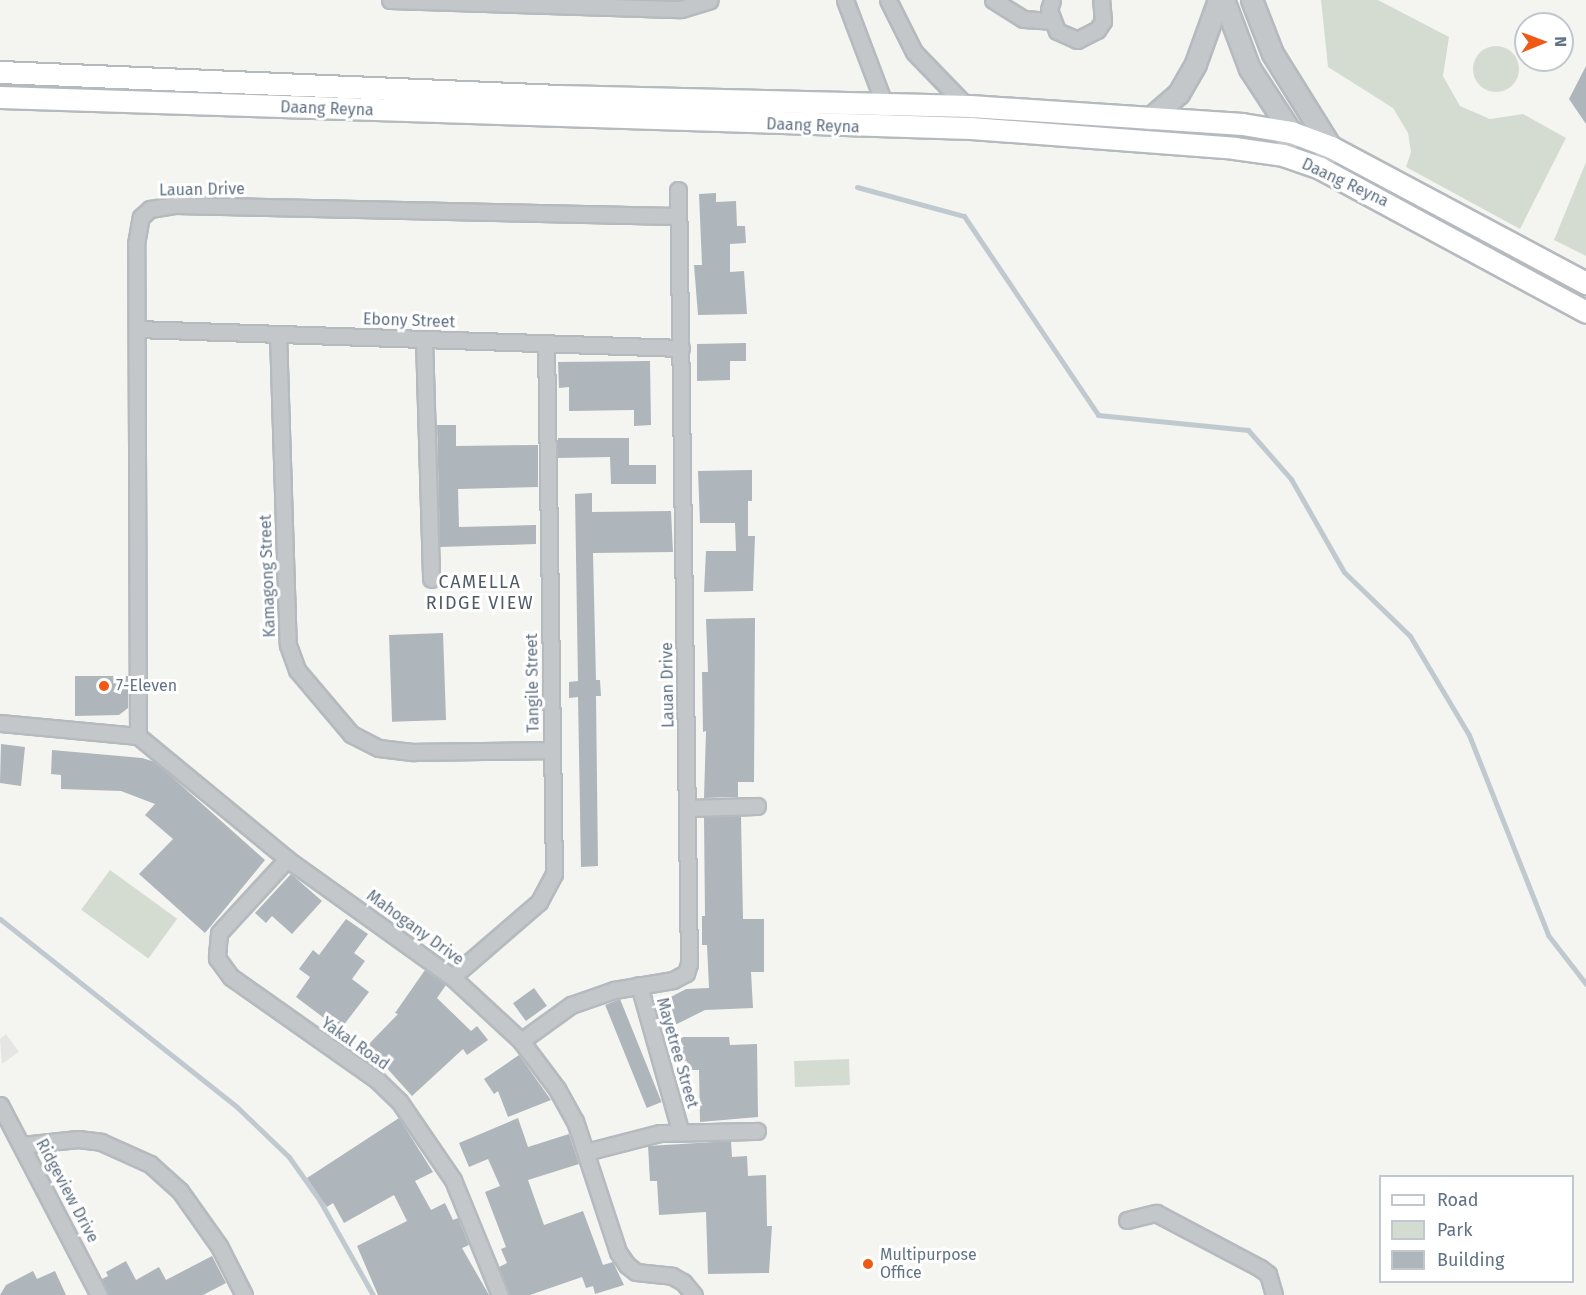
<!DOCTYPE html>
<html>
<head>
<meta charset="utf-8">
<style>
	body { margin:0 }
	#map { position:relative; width:1586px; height:1295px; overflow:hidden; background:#f4f5f0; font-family:"Fira Sans",sans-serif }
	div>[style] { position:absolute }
	.built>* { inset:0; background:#e5e6e4 }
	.green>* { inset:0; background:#d4dcd1; transform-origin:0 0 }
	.round { border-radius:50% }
	.stream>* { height:5px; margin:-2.5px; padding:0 2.5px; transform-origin:2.5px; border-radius:2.5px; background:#bfc9cf }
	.building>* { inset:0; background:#aeb5bb; transform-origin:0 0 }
	.roads { filter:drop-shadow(2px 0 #b5babf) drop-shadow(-2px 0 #b5babf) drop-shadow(0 2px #b5babf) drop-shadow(0 -2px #b5babf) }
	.minor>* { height:15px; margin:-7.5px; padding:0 7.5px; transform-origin:7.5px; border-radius:7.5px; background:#c3c7ca }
	.tertiary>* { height:20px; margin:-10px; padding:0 10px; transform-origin:10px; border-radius:10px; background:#c3c7ca }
	.secondary>* { height:21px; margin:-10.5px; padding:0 10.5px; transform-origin:10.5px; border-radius:10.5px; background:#fff }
	.dots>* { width:16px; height:16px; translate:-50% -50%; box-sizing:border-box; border:3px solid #fff; border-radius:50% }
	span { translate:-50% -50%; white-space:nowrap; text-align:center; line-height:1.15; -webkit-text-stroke:6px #fff; paint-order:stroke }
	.street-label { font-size:16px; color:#617284 }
	.poi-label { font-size:16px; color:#617284 }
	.left { translate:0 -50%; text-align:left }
	.neighbourhood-label { font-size:18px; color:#505b68; letter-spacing:1.5px }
	.legend { position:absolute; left:1379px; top:1175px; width:195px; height:108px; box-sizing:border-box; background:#fff; border:2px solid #c0c7ce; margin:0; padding:8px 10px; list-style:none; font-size:18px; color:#617284 }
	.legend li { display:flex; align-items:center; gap:12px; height:30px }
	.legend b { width:30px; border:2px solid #c0c7ce }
	.north { position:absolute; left:1514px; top:12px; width:60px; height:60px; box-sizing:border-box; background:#fff; border:2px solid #c0c7ce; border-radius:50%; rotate:89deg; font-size:16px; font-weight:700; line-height:24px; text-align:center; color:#617284 }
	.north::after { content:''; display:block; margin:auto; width:21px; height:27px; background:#f05915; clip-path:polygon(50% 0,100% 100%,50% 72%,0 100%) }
</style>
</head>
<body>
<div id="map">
	<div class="built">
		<div style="clip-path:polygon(6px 1034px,19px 1052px,2px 1064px,0 1039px)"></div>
	</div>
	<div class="green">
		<div style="clip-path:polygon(1321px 0,1378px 0,1449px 37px,1443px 76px,1460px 106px,1490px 119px,1523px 114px,1566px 138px,1520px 229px,1406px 167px,1411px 152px,1408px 133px,1393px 108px,1328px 67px)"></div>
		<div class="round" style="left:1473px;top:46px;width:46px;height:46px"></div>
		<div style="clip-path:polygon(1586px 162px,1586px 256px,1554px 240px)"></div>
		<div style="left:110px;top:870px;width:83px;height:49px;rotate:36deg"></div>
		<div style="left:849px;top:1059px;width:26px;height:55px;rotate:88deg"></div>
	</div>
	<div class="stream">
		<div style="left:857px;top:187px;width:111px;rotate:15.2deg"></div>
		<div style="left:964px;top:216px;width:240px;rotate:56deg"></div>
		<div style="left:1098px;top:415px;width:151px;rotate:5.7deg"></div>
		<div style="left:1248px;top:430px;width:65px;rotate:48.7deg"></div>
		<div style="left:1291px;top:479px;width:107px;rotate:60.3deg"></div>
		<div style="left:1344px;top:572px;width:92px;rotate:44.1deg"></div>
		<div style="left:1410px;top:636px;width:115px;rotate:59.2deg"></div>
		<div style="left:1469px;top:735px;width:215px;rotate:68.4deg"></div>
		<div style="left:1548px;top:935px;width:62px;rotate:52.2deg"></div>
		<div style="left:0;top:919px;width:303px;rotate:38.4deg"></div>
		<div style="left:237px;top:1107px;width:72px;rotate:43.9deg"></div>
		<div style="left:289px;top:1157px;width:54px;rotate:54.8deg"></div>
		<div style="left:320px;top:1201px;width:108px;rotate:60.6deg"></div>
	</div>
	<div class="building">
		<div style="clip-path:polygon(1586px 66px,1586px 124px,1569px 99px)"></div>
		<div style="clip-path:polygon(716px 193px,716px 202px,736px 201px,737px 226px,745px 226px,746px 243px,730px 244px,730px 272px,744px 271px,747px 314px,698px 315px,694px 265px,702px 265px,699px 194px)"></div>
		<div style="clip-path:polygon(746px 343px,746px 361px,730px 361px,730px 380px,697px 381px,697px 344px)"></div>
		<div style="clip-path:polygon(650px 361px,651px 425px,634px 426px,634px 410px,569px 411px,569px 387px,559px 388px,558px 362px)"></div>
		<div style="clip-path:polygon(437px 425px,456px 425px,456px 446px,538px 445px,538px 487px,458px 489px,459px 527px,536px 525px,536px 544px,440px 547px)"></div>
		<div style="clip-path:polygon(558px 438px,629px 438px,629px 465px,656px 465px,656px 484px,611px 484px,610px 457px,557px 458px)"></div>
		<div style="clip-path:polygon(752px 470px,752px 501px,748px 501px,748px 536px,755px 536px,753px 591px,704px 592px,706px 551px,736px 551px,735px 523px,700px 523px,698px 471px)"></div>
		<div style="clip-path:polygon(592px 493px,592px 512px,671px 511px,673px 552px,593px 553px,596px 680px,600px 680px,601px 696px,596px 696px,598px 866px,581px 867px,578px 697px,569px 698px,569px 682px,578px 681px,575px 494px)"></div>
		<div style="clip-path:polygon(755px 618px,754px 782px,738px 782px,738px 797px,704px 798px,706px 731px,703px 732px,702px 672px,708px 672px,706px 619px)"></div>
		<div style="left:443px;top:633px;width:87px;height:54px;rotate:88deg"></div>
		<div style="clip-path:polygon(75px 676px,128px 676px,128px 708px,119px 715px,75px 716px)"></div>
		<div style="clip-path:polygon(1px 744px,25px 747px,21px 786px,0 783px)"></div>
		<div style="clip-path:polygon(52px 750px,142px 758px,155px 762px,265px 860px,205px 933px,139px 874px,173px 839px,145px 815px,155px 804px,121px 791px,61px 789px,61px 775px,51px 774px)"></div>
		<div style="clip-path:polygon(741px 816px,743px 919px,764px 919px,764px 972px,751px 972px,753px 1008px,705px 1010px,669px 1028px,663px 1001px,686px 989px,709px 988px,707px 945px,702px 945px,702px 916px,705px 916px,704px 817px)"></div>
		<div style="clip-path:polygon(291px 874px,322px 901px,292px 934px,272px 916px,266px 923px,255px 913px)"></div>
		<div style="clip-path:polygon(346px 919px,368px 934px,354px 953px,365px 961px,352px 979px,369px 992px,340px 1030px,296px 997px,310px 977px,299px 969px,313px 950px,319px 955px)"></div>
		<div style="clip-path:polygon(425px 970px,446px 985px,437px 998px,471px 1031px,477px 1026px,488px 1040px,467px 1055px,463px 1049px,412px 1096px,367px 1046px,398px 1014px,395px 1013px)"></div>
		<div style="left:534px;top:988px;width:22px;height:26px;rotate:54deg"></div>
		<div style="left:620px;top:999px;width:111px;height:16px;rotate:68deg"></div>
		<div style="clip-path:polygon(681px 1037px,729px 1037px,730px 1045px,757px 1044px,758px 1117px,700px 1122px,699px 1070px,686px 1070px,687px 1061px,681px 1061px)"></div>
		<div style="clip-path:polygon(519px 1055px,551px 1100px,508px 1117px,498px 1091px,494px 1094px,484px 1079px)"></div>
		<div style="clip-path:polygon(399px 1118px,433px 1172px,415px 1181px,431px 1210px,445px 1203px,453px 1220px,458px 1218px,469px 1245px,462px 1248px,489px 1295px,378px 1295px,357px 1246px,407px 1221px,394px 1195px,344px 1223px,333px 1203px,327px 1207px,307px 1178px)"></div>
		<div style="clip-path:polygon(518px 1118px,528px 1147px,569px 1134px,579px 1164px,528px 1180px,544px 1225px,583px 1211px,603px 1265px,613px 1262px,624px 1285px,595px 1294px,593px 1286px,586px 1288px,582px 1277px,530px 1295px,510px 1295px,499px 1267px,507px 1263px,501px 1249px,506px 1247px,485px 1192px,500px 1186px,488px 1159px,469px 1167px,459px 1143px)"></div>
		<div style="clip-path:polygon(731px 1141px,732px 1157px,747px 1156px,748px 1176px,766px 1175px,767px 1226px,772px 1226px,769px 1273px,708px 1274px,706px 1212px,659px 1215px,657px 1181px,650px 1181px,648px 1146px)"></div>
		<div style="clip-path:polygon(212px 1256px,226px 1283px,203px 1295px,109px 1295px,102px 1279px,108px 1276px,106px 1272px,126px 1261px,136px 1280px,159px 1267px,166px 1280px)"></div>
		<div style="clip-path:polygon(33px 1271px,37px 1279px,55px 1271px,66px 1295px,0 1295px,6px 1285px)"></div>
	</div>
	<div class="roads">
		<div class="minor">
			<div style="left:390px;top:0;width:291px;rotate:1.8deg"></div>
			<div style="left:681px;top:9px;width:30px;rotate:-17deg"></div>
			<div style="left:845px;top:0;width:110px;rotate:69.3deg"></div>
			<div style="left:884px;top:103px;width:10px;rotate:90deg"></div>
			<div style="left:888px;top:0;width:58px;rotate:63.4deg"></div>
			<div style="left:914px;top:52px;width:81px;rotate:46deg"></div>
			<div style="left:993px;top:0;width:36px;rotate:32deg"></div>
			<div style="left:1024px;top:19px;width:27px;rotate:4deg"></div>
			<div style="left:1052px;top:0;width:10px;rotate:107deg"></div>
			<div style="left:1049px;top:10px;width:22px;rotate:69deg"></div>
			<div style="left:1057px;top:31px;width:22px;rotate:24deg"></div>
			<div style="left:1077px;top:40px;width:22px;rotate:-27deg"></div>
			<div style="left:1097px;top:30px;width:11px;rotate:-56deg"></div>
			<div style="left:1103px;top:21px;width:21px;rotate:-95deg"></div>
			<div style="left:137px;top:329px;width:544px;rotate:2deg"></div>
			<div style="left:278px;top:334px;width:311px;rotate:88.2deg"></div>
			<div style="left:288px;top:645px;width:27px;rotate:70deg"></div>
			<div style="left:297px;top:670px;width:84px;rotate:49.8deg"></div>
			<div style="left:351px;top:734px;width:31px;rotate:27deg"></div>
			<div style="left:379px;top:748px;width:35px;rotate:7deg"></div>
			<div style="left:414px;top:752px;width:138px;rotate:-0.8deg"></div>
			<div style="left:424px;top:339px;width:240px;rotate:88.3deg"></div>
			<div style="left:0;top:723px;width:139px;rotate:5.4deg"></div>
			<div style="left:138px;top:736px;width:193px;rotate:39.5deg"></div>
			<div style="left:287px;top:859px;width:203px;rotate:35.6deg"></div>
			<div style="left:452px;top:977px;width:94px;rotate:42.8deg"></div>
			<div style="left:521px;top:1041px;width:60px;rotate:53.1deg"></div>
			<div style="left:557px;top:1089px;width:37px;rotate:61deg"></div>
			<div style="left:575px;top:1121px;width:138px;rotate:71.8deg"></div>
			<div style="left:618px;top:1252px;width:16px;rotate:55deg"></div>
			<div style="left:627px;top:1265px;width:11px;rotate:38deg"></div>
			<div style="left:636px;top:1272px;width:36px;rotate:6deg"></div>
			<div style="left:672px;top:1276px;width:13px;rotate:29deg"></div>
			<div style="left:683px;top:1282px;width:17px;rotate:50deg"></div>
			<div style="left:138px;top:736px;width:492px;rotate:-90.2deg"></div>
			<div style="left:136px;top:244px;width:27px;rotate:-80deg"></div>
			<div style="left:141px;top:217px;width:12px;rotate:-42deg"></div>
			<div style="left:150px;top:209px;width:26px;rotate:-9deg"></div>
			<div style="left:176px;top:205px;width:502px;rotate:1.26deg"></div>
			<div style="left:688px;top:808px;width:69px;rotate:-1.7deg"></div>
			<div style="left:287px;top:859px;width:100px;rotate:132.6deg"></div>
			<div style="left:219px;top:933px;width:25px;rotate:95deg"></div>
			<div style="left:217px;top:958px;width:24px;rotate:54deg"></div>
			<div style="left:231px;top:977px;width:179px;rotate:35.2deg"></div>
			<div style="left:377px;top:1080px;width:30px;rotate:44deg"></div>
			<div style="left:399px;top:1101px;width:96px;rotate:55.6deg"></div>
			<div style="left:453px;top:1180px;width:124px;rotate:67.8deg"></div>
			<div style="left:452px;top:977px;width:115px;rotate:-40.8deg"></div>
			<div style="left:539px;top:902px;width:32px;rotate:-62deg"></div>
			<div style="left:554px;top:874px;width:531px;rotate:-90.86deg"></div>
			<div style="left:639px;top:985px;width:151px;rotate:74.2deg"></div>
			<div style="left:521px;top:1041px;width:62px;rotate:-35.8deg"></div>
			<div style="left:571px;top:1005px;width:46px;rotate:-19.2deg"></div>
			<div style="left:614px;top:990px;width:60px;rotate:-9.6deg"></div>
			<div style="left:673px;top:980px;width:15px;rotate:-28deg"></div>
			<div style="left:686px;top:973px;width:9px;rotate:-72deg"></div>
			<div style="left:689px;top:964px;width:774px;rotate:-90.81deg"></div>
			<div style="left:0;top:1105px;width:214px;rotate:62.5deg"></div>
			<div style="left:22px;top:1145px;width:56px;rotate:-6.1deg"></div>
			<div style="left:78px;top:1139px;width:23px;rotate:7deg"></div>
			<div style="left:101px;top:1142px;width:54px;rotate:24.2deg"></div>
			<div style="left:150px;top:1164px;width:40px;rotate:42deg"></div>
			<div style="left:180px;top:1191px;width:67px;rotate:54.7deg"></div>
			<div style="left:219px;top:1246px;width:55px;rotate:63deg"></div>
			<div style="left:586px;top:1152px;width:76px;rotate:-14.4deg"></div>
			<div style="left:660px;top:1133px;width:97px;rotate:-1.2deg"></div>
			<div style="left:1127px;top:1220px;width:30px;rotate:-14deg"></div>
			<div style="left:1156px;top:1213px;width:118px;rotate:27.9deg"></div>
			<div style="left:1260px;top:1268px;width:10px;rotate:37deg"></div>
			<div style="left:1268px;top:1274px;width:22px;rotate:74deg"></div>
		</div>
		<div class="tertiary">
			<div style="left:1224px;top:0;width:74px;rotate:69.4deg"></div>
			<div style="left:1250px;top:69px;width:75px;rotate:56.9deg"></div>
			<div style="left:1291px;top:132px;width:24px;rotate:109deg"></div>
			<div style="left:1252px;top:0;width:58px;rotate:68.7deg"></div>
			<div style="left:1273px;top:54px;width:110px;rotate:58.1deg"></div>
			<div style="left:1331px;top:147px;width:24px;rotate:118deg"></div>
			<div style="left:1149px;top:120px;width:40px;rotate:-41deg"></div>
			<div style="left:1179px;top:94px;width:34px;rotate:-60deg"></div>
			<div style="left:1196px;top:64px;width:68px;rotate:-70.2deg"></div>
		</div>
		<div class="secondary">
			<div style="left:0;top:72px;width:559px;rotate:2.46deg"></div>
			<div style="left:558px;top:96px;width:412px;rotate:1.4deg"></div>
			<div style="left:970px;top:106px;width:273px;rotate:3.8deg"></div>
			<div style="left:1242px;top:124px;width:50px;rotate:9.3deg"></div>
			<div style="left:1291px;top:132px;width:43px;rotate:20.6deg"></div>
			<div style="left:1331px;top:147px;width:289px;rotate:28.1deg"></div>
			<div style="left:0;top:97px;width:971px;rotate:1.83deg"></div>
			<div style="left:971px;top:128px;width:264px;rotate:4.3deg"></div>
			<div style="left:1234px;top:148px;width:49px;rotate:8.1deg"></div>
			<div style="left:1283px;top:155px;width:39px;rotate:19deg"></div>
			<div style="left:1320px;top:168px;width:302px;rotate:28.4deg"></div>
		</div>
	</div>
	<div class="dots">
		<div style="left:104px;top:686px;background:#f05915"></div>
		<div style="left:868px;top:1264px;background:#f05915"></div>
	</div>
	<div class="street-label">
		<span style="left:327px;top:109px;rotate:2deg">Daang Reyna</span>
		<span style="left:813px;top:126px;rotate:2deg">Daang Reyna</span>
		<span style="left:1345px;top:183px;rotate:25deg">Daang Reyna</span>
		<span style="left:202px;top:190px;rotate:-1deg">Lauan Drive</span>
		<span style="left:409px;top:321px;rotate:2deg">Ebony Street</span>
		<span style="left:268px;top:576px;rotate:-92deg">Kamagong Street</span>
		<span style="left:533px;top:683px;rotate:-91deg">Tangile Street</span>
		<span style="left:668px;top:685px;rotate:-91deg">Lauan Drive</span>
		<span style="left:415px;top:928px;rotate:36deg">Mahogany Drive</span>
		<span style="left:355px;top:1044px;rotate:35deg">Yakal Road</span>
		<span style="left:677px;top:1053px;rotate:74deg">Mayetree Street</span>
		<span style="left:67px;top:1191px;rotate:62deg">Ridgeview Drive</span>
	</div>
	<div class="poi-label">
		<span class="left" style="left:116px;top:686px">7-Eleven</span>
		<span class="left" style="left:880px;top:1264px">Multipurpose<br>Office</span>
	</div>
	<div class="neighbourhood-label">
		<span style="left:480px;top:593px">CAMELLA<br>RIDGE VIEW</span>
	</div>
	<ul class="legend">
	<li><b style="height:8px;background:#fff"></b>Road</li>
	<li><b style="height:16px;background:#d4dcd1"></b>Park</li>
	<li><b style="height:16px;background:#aeb5bb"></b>Building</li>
	</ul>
	<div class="north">N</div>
</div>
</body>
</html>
